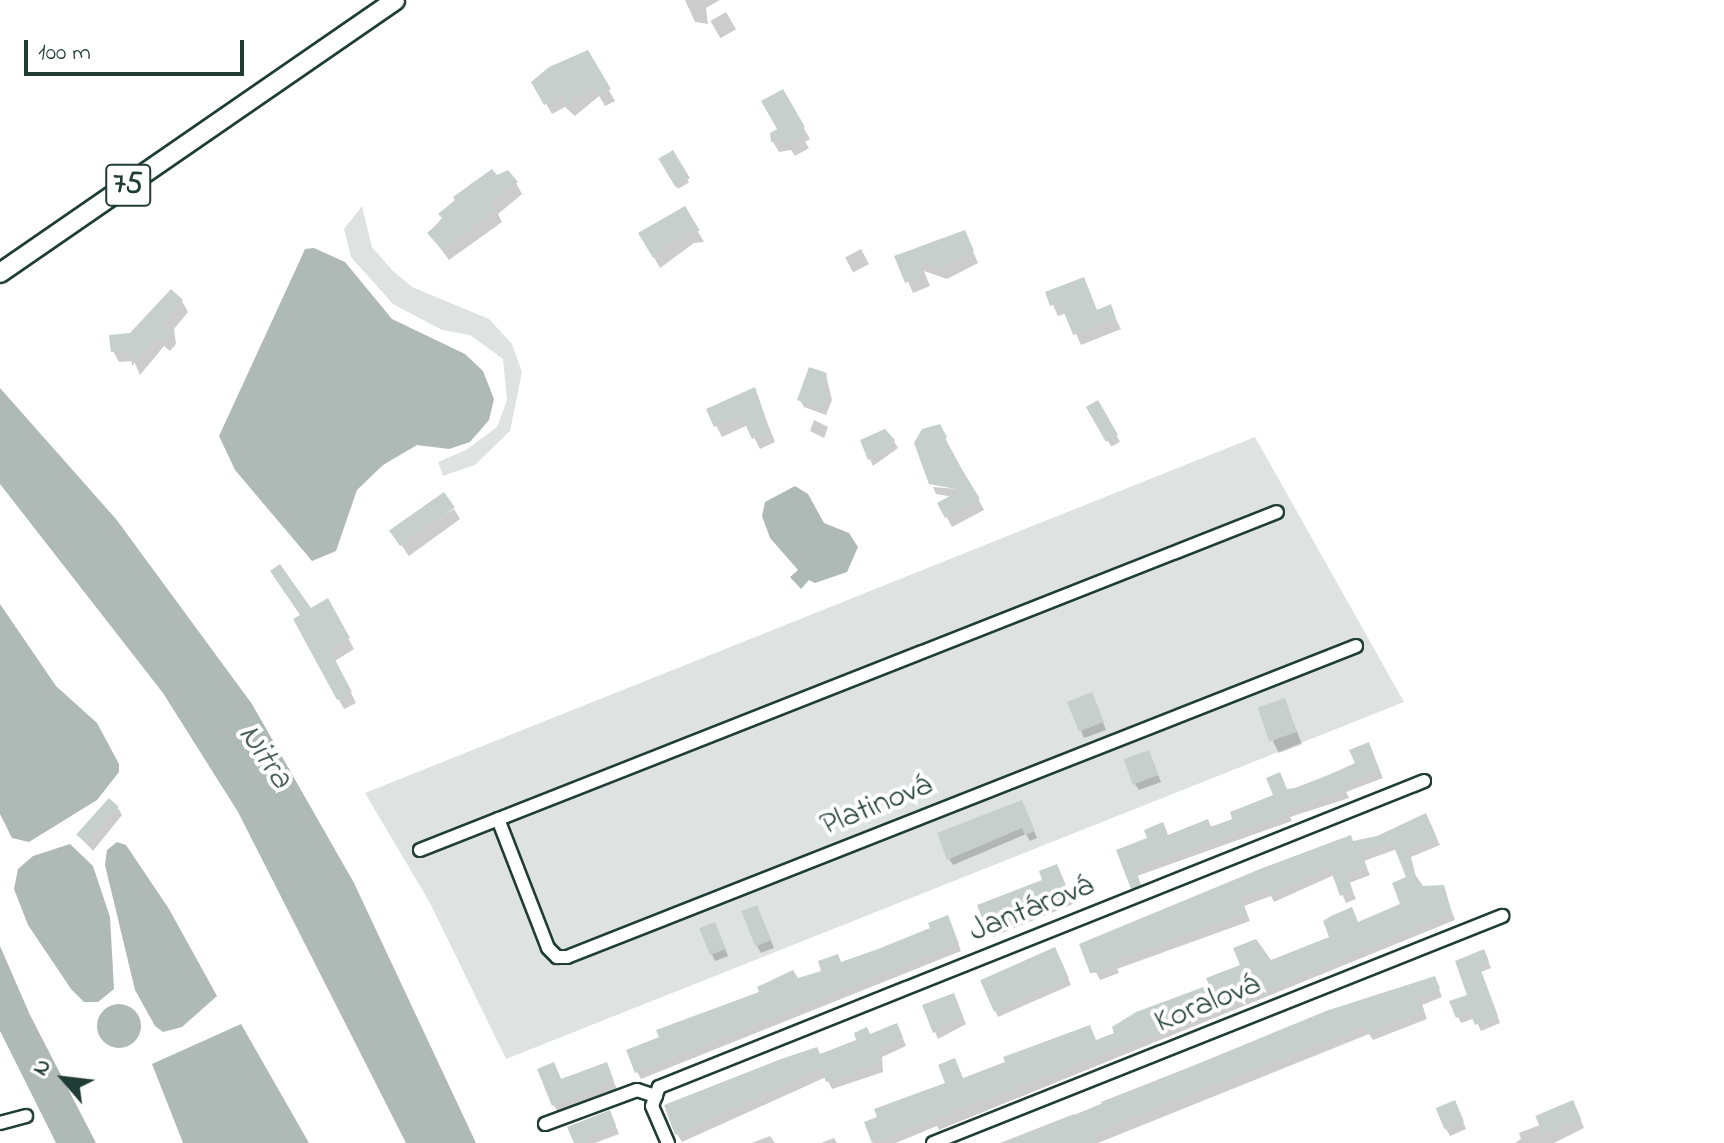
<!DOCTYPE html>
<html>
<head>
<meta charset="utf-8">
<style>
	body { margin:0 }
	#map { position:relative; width:1724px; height:1143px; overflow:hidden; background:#fff; font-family:"Indie Flower",sans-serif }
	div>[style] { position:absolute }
	.green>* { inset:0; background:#dee3e2 }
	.water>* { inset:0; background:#afbab7 }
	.round { border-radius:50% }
	.shadow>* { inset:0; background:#0003; transform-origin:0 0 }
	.building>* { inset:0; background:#c7cfcc; transform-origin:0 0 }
	.roads { filter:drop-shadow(2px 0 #1f3d34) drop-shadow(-2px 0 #1f3d34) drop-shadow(0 2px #1f3d34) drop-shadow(0 -2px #1f3d34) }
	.minor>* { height:12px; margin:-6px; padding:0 6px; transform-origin:6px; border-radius:6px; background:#fff }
	.primary>* { height:18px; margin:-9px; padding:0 9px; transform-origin:9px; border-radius:9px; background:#fff }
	span { translate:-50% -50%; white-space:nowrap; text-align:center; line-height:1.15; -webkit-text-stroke:8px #fff; paint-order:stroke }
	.shield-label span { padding:2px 6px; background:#fff; border:2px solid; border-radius:6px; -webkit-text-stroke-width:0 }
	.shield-label { font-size:30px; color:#1f3d34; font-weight:700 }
	.street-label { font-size:32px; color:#1f3d34 }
	.water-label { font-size:34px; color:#4a625b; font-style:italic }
	.north { position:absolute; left:24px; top:1039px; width:80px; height:80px; -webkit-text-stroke:6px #fff; paint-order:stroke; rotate:298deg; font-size:22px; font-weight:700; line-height:32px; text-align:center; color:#1f3d34 }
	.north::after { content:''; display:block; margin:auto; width:28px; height:36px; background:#1f3d34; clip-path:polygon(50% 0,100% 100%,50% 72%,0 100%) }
	.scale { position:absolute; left:24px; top:40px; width:220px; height:36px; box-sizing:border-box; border:4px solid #1f3d34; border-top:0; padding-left:10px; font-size:24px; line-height:28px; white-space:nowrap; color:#1f3d34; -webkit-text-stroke:6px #fff; paint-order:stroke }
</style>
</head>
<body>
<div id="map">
	<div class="green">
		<div style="clip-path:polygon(362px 206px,372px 247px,392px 270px,412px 287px,489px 319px,512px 344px,522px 372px,510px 431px,475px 465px,443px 476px,438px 462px,466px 450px,497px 427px,507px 400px,503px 359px,470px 335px,442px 330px,393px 304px,351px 257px,344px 229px)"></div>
		<div style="clip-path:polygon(1255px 437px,1404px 702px,506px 1059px,430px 903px,365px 793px)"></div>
	</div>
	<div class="water">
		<div style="clip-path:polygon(314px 248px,345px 262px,392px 319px,465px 354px,483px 371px,494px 399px,489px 420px,470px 442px,449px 449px,417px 445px,383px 465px,357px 490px,336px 551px,312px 561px,235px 470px,219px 436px,301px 258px,305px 249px)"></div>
		<div style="clip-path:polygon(0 388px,116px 519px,252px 704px,354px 883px,476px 1143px,406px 1143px,238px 812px,163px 693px,0 484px)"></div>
		<div style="clip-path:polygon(795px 486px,808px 494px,824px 523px,849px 533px,858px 547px,847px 572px,815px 583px,809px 580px,801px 589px,790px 577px,798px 570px,770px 538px,762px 516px,765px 502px)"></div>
		<div style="clip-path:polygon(0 604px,56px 686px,97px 723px,119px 764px,119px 772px,97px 800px,29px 842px,12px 838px,0 814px)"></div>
		<div style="clip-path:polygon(117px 842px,126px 845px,169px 909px,217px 996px,182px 1027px,163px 1032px,155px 1026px,135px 990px,105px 865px,107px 850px)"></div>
		<div style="clip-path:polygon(70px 844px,93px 866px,110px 917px,114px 989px,98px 1002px,84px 1002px,71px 989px,28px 925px,14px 889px,18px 869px,33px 856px)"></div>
		<div style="clip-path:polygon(0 946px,30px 1015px,96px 1143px,56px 1143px,0 1031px)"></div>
		<div class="round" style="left:97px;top:1004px;width:44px;height:44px"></div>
		<div style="clip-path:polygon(241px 1024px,309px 1143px,183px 1143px,152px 1064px)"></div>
	</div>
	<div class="shadow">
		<div style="clip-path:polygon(685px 0,720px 0,706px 8px,708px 24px,695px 22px)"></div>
		<div style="left:726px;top:12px;width:20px;height:18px;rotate:60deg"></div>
		<div style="clip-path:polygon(587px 52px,615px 101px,605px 106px,599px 96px,575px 116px,565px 107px,552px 114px,534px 83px)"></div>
		<div style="clip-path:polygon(783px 92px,810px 139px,805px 142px,809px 148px,795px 156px,791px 150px,779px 152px,773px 142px,779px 130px)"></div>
		<div style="left:672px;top:153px;width:34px;height:13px;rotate:60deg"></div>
		<div style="clip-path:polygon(497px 178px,516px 183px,522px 194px,498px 214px,502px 222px,449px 260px,429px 233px,472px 183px)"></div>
		<div style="clip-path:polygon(684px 208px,704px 242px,694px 243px,660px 268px,641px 234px)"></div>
		<div style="clip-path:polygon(965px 233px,978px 263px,947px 279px,924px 271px,930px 286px,913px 293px,897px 257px)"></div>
		<div style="left:861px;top:249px;width:17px;height:18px;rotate:62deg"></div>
		<div style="clip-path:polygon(1048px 294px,1098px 312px,1110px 307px,1121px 329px,1081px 345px,1067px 313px,1058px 316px)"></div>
		<div style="clip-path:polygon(182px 301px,188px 312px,174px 329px,176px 344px,170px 351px,164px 346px,140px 375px,134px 361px,119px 362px,113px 351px)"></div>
		<div style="clip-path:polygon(826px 375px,832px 400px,826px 415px,804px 407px,800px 400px)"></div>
		<div style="clip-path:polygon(754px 389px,775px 442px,760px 449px,748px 425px,722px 437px,708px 410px)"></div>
		<div style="left:1097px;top:402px;width:46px;height:10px;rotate:60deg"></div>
		<div style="clip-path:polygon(814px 420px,828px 427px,824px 438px,810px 431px)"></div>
		<div style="clip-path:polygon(939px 427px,984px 510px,952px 527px,940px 504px,953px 497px,936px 494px,933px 487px,972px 490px,930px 483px)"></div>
		<div style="clip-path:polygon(862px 441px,894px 441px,898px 448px,873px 466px)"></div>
		<div style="clip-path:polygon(454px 509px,460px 519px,409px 556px,399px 542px)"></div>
		<div style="clip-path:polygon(327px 600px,354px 649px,335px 661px,356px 703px,344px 709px,295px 620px)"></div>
		<div style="clip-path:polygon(1284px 700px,1302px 744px,1279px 753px,1273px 742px)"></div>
		<div style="clip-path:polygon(1095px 702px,1106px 730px,1084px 738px,1070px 704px)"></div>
		<div style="clip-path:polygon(1368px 745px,1383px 778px,1346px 792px,1349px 798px,1290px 817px,1292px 821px,1137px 876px,1143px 892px,1137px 894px,1118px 851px,1235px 820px,1287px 791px,1357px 764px)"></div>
		<div style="clip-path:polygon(1152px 759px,1161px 782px,1139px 790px,1135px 784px)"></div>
		<div style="clip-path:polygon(118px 808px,122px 815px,93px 851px,80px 837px)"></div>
		<div style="clip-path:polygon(1025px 809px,1037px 838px,1030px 841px,1026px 834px,953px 865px,949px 859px)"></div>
		<div style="clip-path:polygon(1429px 823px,1440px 845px,1411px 857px,1417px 881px,1422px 888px,1443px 887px,1455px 920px,939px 1130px,937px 1126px,896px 1143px,874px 1143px,867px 1123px,964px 1080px,1096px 1042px,1402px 905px,1409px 878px,1397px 849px,1364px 861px,1370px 875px,1349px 883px,1356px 899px,1346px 903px,1334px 875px,1274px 902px,1271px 896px,1244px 906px,1250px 921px,1117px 969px,1119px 973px,1100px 980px,1082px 946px,1353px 843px)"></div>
		<div style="clip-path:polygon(1060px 873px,1073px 904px,993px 937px,989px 930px)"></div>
		<div style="clip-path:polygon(760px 914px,774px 948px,761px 953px,757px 946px)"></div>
		<div style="clip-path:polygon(951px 924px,961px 951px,641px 1079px,637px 1072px,841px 964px)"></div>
		<div style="clip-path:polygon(701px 930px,718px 931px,728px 956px,715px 961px)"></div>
		<div style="clip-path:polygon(1058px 956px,1071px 985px,998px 1017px,982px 981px)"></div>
		<div style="clip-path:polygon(1487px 958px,1491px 968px,1481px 972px,1500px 1023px,1481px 1031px,1475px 1018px,1461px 1023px,1458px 1017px,1470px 996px,1457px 962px)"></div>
		<div style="clip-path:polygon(1438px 987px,1442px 997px,1422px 1005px,1427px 1019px,1373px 1040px,1369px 1034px,1098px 1143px,1000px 1143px,1074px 1114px,1076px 1118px,1103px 1107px,1101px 1102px,1327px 1013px)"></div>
		<div style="clip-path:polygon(957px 1002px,966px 1024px,938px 1039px,924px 1006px)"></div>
		<div style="clip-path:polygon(901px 1034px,906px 1046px,882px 1057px,883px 1072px,832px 1089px,826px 1077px,682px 1142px,677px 1134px,820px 1056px,870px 1036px)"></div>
		<div style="clip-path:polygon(553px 1064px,562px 1081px,606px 1065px,618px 1091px,559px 1115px,554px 1105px)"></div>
		<div style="clip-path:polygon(1458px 1109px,1466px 1129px,1450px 1136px,1446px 1129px)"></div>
		<div style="clip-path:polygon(1577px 1111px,1584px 1128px,1554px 1143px,1515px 1143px,1521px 1139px,1519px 1133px)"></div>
		<div style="clip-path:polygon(613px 1119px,619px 1134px,595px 1143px,576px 1143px)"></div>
		<div style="clip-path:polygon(770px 1136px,775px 1143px,752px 1143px)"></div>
		<div style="clip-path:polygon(834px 1138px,837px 1143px,821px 1143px)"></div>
	</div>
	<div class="building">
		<div style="clip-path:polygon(588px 50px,611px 89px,597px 96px,592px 87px,568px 106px,558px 97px,544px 105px,531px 82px,549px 67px)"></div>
		<div style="clip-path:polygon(783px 89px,805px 127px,800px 130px,804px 137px,787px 147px,783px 140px,771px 142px,770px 133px,777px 129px,761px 101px)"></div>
		<div style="left:673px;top:150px;width:33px;height:17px;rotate:59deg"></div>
		<div style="clip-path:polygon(492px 169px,497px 175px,508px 170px,518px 182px,492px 203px,498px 210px,442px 250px,427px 233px,443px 219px,438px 214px,455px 200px,453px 197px)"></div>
		<div style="clip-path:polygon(685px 206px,700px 231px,687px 232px,653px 258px,638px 233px)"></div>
		<div style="clip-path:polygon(965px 230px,974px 251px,940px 268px,920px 262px,925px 274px,905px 283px,894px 256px)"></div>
		<div style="clip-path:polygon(1084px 277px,1097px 310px,1111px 304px,1116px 318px,1073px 335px,1060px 302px,1050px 306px,1045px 292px)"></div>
		<div style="clip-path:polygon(171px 289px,183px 300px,169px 317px,165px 327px,171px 332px,163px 342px,157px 337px,132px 366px,131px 350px,111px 352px,109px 335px,130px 333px)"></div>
		<div style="clip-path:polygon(809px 367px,827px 373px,822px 389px,829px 392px,823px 409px,797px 400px)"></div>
		<div style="clip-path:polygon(755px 387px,770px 431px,752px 439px,741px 415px,714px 427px,706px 409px)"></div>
		<div style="left:1098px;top:400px;width:40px;height:14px;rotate:60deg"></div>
		<div style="clip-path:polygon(940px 424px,947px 437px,944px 440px,980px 499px,945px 518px,937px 503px,961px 490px,929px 484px,914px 443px,922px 429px)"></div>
		<div style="clip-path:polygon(885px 429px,895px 440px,891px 448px,868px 460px,860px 440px)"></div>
		<div style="left:444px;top:492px;width:19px;height:67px;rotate:55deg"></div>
		<div style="clip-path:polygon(280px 564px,311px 608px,328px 598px,350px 638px,330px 650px,352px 692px,337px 700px,293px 619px,300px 615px,270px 571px)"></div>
		<div style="left:1092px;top:692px;width:32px;height:27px;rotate:68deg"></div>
		<div style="left:1285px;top:698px;width:36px;height:29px;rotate:71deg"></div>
		<div style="clip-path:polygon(1369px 742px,1380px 771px,1344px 785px,1347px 791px,1288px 810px,1289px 814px,1274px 820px,1135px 868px,1141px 885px,1131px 889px,1116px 850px,1147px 838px,1144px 830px,1163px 822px,1168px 835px,1208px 819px,1211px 827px,1232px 819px,1230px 812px,1273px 795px,1266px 778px,1280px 772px,1287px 789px,1302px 787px,1355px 763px,1349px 750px)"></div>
		<div style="left:1149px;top:750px;width:27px;height:27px;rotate:70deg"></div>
		<div style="left:109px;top:798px;width:13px;height:49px;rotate:42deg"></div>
		<div style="clip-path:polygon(1022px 800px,1035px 831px,1025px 835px,1022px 828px,947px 860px,937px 833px)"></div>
		<div style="clip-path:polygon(1426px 813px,1437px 838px,1408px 849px,1414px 873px,1423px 886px,1444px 885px,1452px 913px,1252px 997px,872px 1143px,864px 1122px,877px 1117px,874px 1109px,945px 1083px,938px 1065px,955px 1058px,963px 1078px,1005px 1062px,1003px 1057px,1090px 1025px,1096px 1040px,1114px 1033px,1112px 1027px,1136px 1012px,1209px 985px,1206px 978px,1240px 965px,1233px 948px,1256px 939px,1271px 960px,1329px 937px,1323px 921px,1331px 916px,1352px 907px,1358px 922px,1400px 904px,1392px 883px,1406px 877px,1392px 842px,1361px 853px,1367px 867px,1347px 875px,1353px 891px,1340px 896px,1330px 868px,1268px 896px,1265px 889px,1241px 898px,1247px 913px,1114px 961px,1116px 965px,1095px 973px,1090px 973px,1079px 944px,1265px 867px,1351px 835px,1353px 841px,1377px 836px)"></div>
		<div style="clip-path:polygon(1057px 864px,1071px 897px,987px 931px,977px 905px,1042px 880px,1039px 871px)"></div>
		<div style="left:757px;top:905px;width:38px;height:17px;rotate:68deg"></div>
		<div style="clip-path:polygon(948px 915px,959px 944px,635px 1073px,626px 1050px,659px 1037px,656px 1030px,759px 992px,757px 987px,793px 970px,798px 978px,821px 971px,818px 961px,838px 954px,841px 962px,878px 949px,930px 928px,928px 923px)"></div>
		<div style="left:715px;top:922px;width:29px;height:17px;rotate:68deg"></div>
		<div style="left:1055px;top:947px;width:34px;height:82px;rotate:66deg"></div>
		<div style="clip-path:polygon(1484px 949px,1489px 961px,1479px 965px,1498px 1016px,1475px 1025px,1470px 1013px,1456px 1018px,1449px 1001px,1467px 995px,1455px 961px)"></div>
		<div style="clip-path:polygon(1435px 976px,1440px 989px,1419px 997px,1424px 1010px,1367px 1034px,1364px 1027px,1204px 1089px,1094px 1133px,1097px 1140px,1090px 1143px,1006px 1143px,1326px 1011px)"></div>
		<div style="clip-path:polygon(954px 993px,963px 1017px,933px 1033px,922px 1005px)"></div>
		<div style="clip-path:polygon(897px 1023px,903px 1037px,879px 1049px,880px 1064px,826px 1082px,821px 1069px,675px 1135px,664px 1105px,781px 1059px,817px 1047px,820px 1054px,856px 1040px,854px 1033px,867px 1027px,870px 1034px)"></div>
		<div style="clip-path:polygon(554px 1062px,561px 1079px,607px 1062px,614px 1081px,552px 1106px,537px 1069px)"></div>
		<div style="left:1455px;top:1100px;width:23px;height:21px;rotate:67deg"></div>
		<div style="left:1573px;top:1100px;width:21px;height:41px;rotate:67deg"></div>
		<div style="clip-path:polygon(610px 1110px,616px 1126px,586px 1138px,588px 1143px,574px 1143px,567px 1127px)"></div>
	</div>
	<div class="roads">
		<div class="minor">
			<div style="left:498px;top:819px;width:138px;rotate:68.8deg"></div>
			<div style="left:548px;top:948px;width:13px;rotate:45deg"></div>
			<div style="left:557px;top:957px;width:10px"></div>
			<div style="left:567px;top:957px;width:848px;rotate:-21.51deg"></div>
			<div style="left:420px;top:850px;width:921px;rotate:-21.52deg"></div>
			<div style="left:0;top:1123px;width:27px;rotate:-15deg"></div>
			<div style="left:545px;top:1124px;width:98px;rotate:-20.3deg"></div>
			<div style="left:637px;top:1090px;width:20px;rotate:18deg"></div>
			<div style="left:668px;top:1143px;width:40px;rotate:-113.4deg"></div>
			<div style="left:652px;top:1106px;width:20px;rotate:-70deg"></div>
			<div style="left:659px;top:1087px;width:824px;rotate:-21.8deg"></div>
			<div style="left:933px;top:1143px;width:613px;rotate:-21.75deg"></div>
		</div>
		<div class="primary">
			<div style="left:0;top:273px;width:480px;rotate:-34.6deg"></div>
		</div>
	</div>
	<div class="shield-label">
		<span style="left:128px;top:185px">75</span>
	</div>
	<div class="street-label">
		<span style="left:877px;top:807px;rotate:-22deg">Platinová</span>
		<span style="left:1032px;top:910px;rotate:-22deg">Jantárová</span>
		<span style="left:1208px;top:1005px;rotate:-22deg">Koralová</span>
	</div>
	<div class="water-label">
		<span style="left:264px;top:757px;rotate:56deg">Nitra</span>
	</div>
	<div class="north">N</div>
	<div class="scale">100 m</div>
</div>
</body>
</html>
